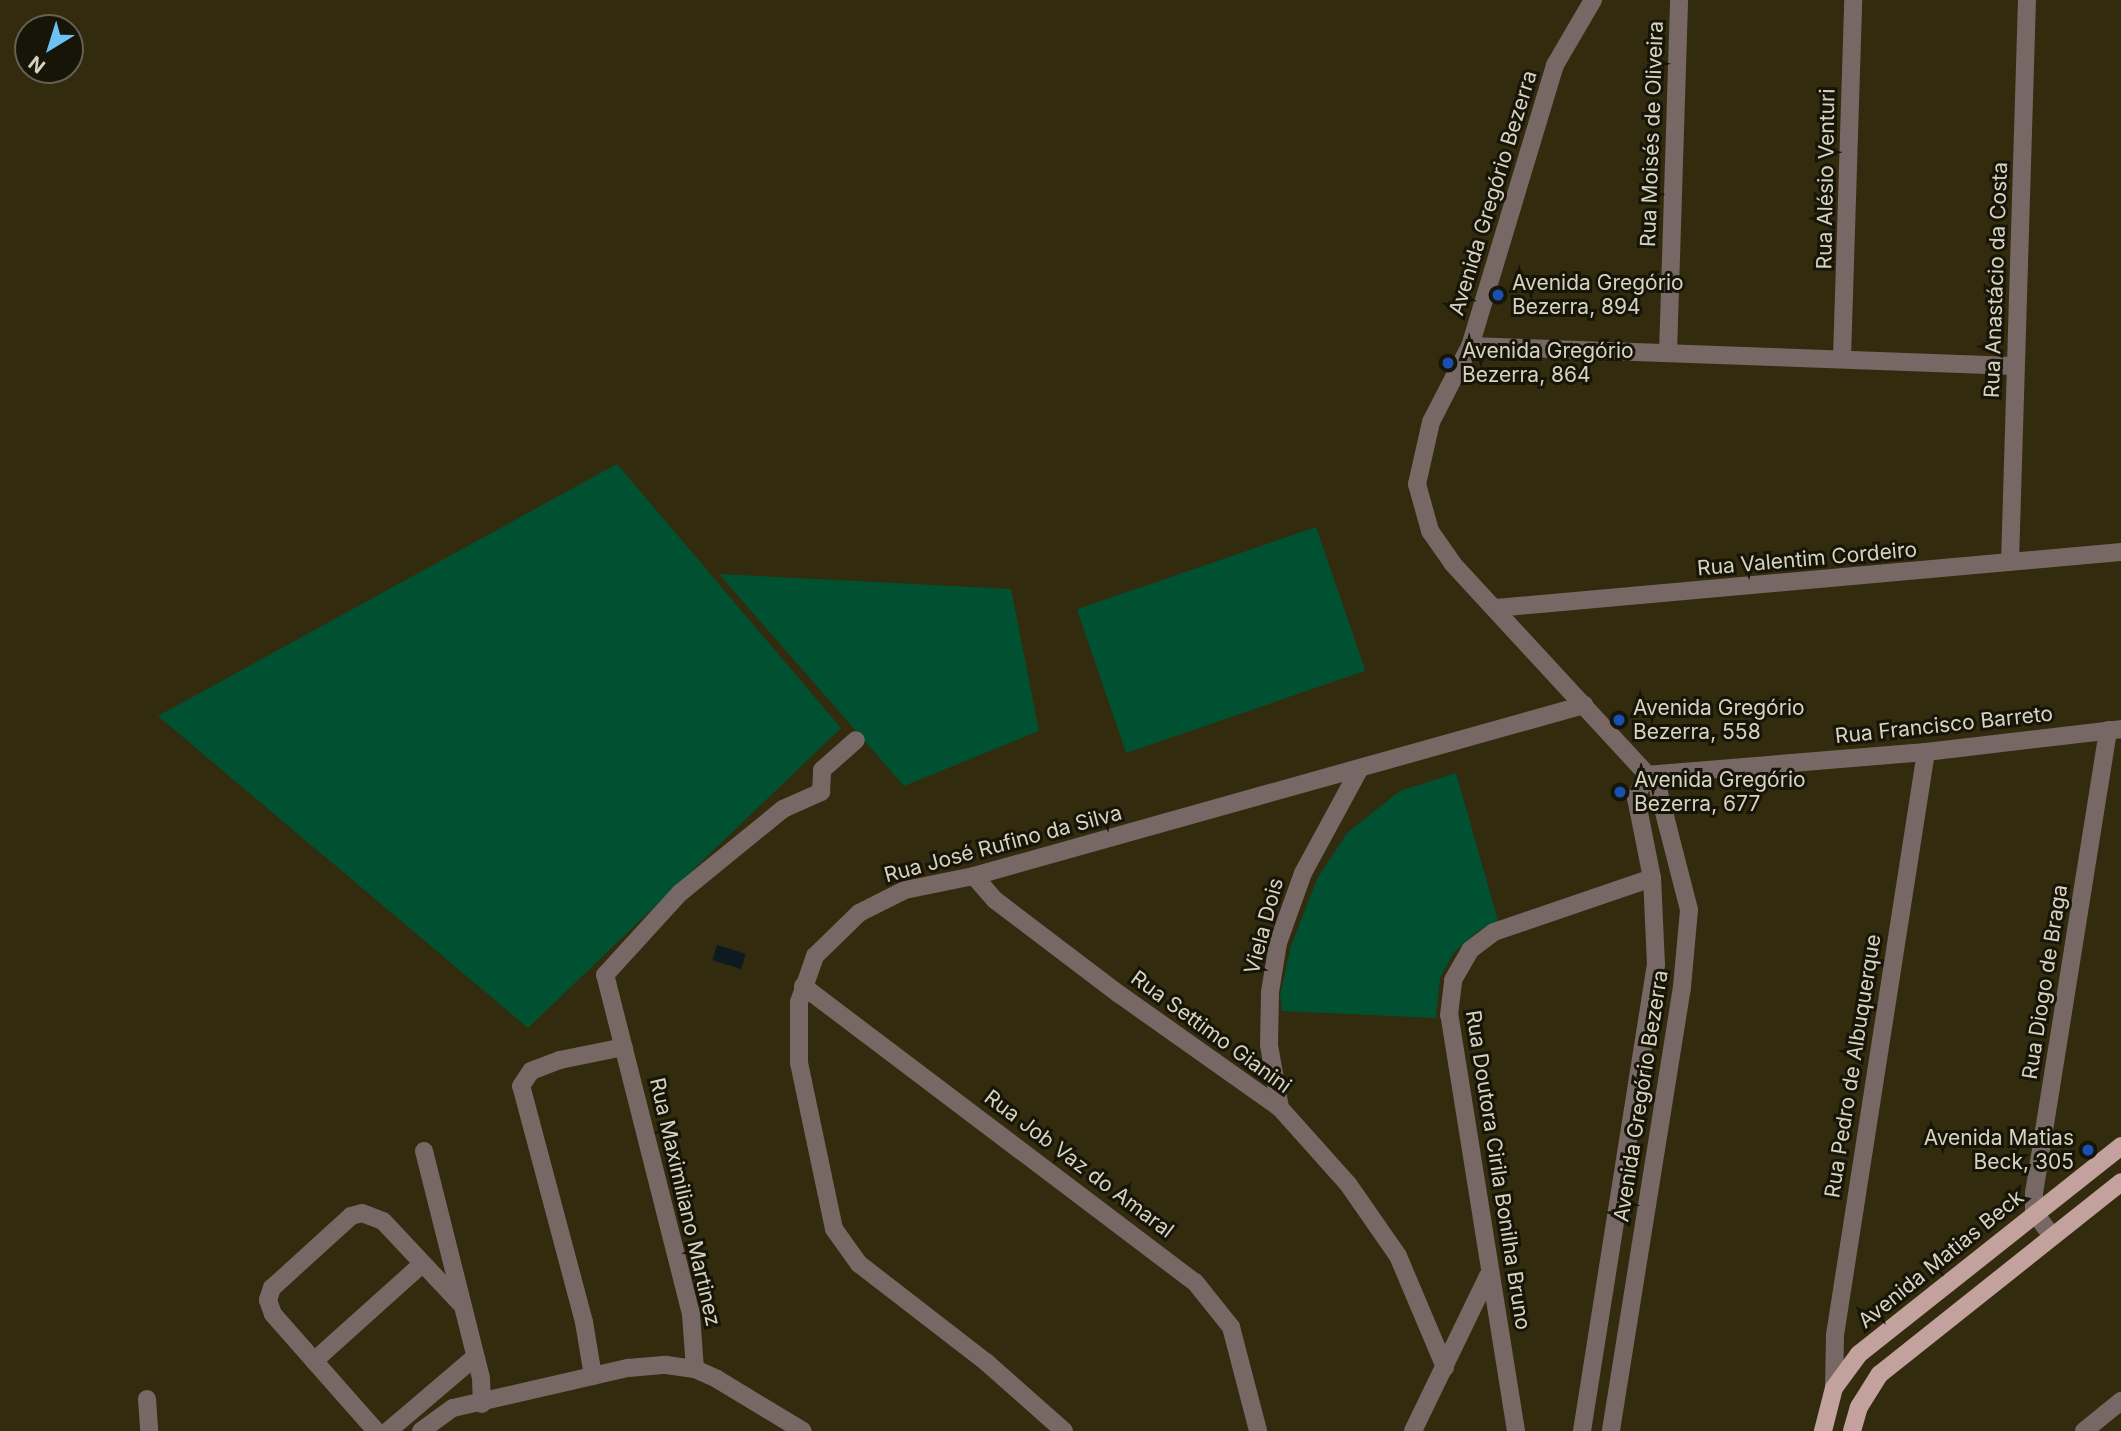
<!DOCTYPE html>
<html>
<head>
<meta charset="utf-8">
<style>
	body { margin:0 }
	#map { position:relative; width:2121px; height:1431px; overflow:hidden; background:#332b0d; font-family:Inter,sans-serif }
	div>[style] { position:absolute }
	.green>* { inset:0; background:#005132; transform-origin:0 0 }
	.water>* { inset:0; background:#0d1b21; transform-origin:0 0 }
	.minor>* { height:18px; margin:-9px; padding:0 9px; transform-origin:9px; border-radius:9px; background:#776765 }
	.major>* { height:18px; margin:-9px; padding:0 9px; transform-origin:9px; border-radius:9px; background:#c3a29e }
	.dots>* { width:19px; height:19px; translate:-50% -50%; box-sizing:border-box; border:4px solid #171408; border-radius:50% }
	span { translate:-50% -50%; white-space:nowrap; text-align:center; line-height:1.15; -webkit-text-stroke:6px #171408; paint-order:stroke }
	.street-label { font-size:21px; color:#d7d3c2 }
	.poi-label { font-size:21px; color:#d7d3c2 }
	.left { translate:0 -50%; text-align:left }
	.right { translate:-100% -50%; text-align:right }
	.north { position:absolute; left:14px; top:14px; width:70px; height:70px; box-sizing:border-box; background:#171408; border:2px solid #646052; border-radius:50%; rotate:218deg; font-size:19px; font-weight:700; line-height:28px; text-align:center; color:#d7d3c2 }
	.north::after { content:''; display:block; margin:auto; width:24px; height:32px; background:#6ec2f3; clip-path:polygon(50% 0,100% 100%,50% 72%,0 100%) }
</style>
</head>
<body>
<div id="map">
	<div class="green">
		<div style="clip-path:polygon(617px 464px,841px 728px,528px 1028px,158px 716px)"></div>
		<div style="left:1316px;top:527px;width:152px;height:253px;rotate:71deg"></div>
		<div style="clip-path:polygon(719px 574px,1011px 589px,1039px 731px,904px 786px)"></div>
		<div style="clip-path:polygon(1456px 773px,1499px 924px,1478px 931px,1454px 952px,1440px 978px,1436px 1018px,1282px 1011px,1280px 996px,1291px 946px,1317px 879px,1347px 833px,1400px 791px)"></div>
	</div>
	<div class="water">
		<div style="left:717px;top:945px;width:30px;height:16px;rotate:17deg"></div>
	</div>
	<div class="minor">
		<div style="left:1593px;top:0;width:75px;rotate:120.3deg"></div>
		<div style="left:1555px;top:65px;width:294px;rotate:106.8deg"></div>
		<div style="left:1470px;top:346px;width:85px;rotate:117.2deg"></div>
		<div style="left:1431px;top:422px;width:64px;rotate:102.7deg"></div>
		<div style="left:1417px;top:484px;width:49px;rotate:74.5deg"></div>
		<div style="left:1430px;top:531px;width:39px;rotate:55deg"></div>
		<div style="left:1452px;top:563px;width:302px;rotate:47.3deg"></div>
		<div style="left:1657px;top:785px;width:129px;rotate:75.6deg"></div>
		<div style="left:1689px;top:910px;width:77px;rotate:95.2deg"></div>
		<div style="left:1682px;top:987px;width:450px;rotate:99.1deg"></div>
		<div style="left:1470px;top:346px;width:545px;rotate:2.1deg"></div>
		<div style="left:1668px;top:353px;width:353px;rotate:-88.2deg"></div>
		<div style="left:1842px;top:358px;width:358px;rotate:-88.2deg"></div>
		<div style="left:2010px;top:562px;width:562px;rotate:-88.27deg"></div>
		<div style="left:1496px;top:608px;width:628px;rotate:-5.12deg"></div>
		<div style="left:1646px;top:775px;width:281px;rotate:-4.7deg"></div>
		<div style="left:1926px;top:752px;width:196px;rotate:-6.7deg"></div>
		<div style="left:974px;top:876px;width:32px;rotate:49deg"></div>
		<div style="left:995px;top:900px;width:156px;rotate:37.2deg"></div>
		<div style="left:1119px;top:994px;width:197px;rotate:35.3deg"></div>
		<div style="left:1280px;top:1108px;width:102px;rotate:48.2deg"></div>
		<div style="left:1348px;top:1184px;width:88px;rotate:55.2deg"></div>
		<div style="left:1398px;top:1256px;width:121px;rotate:67.1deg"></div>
		<div style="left:803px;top:986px;width:491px;rotate:37.1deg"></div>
		<div style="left:1195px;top:1282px;width:58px;rotate:51.3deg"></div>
		<div style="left:1231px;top:1327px;width:107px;rotate:75.4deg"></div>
		<div style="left:1280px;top:1108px;width:64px;rotate:-99.9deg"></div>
		<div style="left:1269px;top:1045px;width:53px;rotate:-88.9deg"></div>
		<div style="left:1270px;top:992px;width:50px;rotate:-80.7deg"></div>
		<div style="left:1278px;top:943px;width:74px;rotate:-70.3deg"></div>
		<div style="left:1303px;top:873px;width:117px;rotate:-61.5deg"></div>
		<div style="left:424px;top:1151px;width:234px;rotate:75.9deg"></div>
		<div style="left:481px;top:1378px;width:26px;rotate:88deg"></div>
		<div style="left:2052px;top:1236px;width:30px;rotate:-127deg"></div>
		<div style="left:2034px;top:1212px;width:19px;rotate:-90deg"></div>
		<div style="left:2034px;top:1193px;width:469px;rotate:-80.9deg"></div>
		<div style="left:314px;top:1361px;width:145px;rotate:-41.9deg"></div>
		<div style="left:695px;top:1369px;width:55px;rotate:-94.2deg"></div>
		<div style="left:691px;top:1314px;width:350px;rotate:-104.2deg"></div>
		<div style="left:605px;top:975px;width:111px;rotate:-47.6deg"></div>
		<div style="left:680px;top:893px;width:133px;rotate:-39.2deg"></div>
		<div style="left:783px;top:809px;width:42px;rotate:-24.1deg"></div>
		<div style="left:821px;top:792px;width:22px;rotate:-87deg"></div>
		<div style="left:822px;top:770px;width:45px;rotate:-41.4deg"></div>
		<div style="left:593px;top:1376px;width:55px;rotate:-99.5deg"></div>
		<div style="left:584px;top:1322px;width:244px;rotate:-104.9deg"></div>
		<div style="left:521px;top:1086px;width:18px;rotate:-56deg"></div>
		<div style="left:531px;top:1071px;width:31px;rotate:-21deg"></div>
		<div style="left:560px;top:1060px;width:65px;rotate:-11.5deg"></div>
		<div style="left:1834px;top:1388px;width:53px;rotate:-88.9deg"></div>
		<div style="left:1835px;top:1335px;width:590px;rotate:-81.13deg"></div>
		<div style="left:147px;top:1399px;width:32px;rotate:86deg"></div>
		<div style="left:376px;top:1431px;width:156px;rotate:-131.4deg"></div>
		<div style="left:273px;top:1314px;width:15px;rotate:-110deg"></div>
		<div style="left:268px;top:1300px;width:13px;rotate:-72deg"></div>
		<div style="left:272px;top:1288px;width:107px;rotate:-42.3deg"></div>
		<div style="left:351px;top:1216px;width:11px;rotate:-15deg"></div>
		<div style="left:362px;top:1213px;width:22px;rotate:21deg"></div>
		<div style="left:383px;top:1221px;width:112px;rotate:46.8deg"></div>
		<div style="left:388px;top:1431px;width:114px;rotate:-40.4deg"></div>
		<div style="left:421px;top:1431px;width:39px;rotate:-36deg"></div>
		<div style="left:453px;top:1408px;width:180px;rotate:-12.9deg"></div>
		<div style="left:628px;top:1368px;width:38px;rotate:-5deg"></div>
		<div style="left:666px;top:1365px;width:29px;rotate:8deg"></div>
		<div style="left:695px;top:1369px;width:24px;rotate:24deg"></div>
		<div style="left:717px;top:1379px;width:100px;rotate:31.2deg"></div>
		<div style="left:1064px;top:1431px;width:104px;rotate:-138.5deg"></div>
		<div style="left:986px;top:1362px;width:160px;rotate:-142.3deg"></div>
		<div style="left:859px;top:1264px;width:43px;rotate:-125.5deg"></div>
		<div style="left:834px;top:1229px;width:170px;rotate:-101.9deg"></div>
		<div style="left:799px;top:1063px;width:61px;rotate:-90deg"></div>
		<div style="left:799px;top:1002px;width:49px;rotate:-70.8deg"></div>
		<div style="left:815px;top:956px;width:62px;rotate:-44.3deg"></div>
		<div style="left:859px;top:913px;width:51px;rotate:-26.6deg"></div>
		<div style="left:905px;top:890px;width:70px;rotate:-11.5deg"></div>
		<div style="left:974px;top:876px;width:634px;rotate:-15.66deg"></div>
		<div style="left:1413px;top:1431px;width:172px;rotate:-64.2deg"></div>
		<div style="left:1516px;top:1431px;width:421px;rotate:-99.1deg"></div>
		<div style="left:1449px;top:1015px;width:35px;rotate:-83deg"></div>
		<div style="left:1453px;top:980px;width:34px;rotate:-60deg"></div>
		<div style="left:1470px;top:950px;width:30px;rotate:-37deg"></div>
		<div style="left:1494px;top:932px;width:167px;rotate:-18.9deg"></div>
		<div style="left:1582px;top:1431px;width:472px;rotate:-81deg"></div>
		<div style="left:1656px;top:965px;width:87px;rotate:-92.6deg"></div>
		<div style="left:1652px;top:878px;width:82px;rotate:-101.3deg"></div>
		<div style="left:1636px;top:798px;width:25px;rotate:-67deg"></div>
		<div style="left:2084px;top:1431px;width:48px;rotate:-39deg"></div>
	</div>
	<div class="major">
		<div style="left:1823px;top:1431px;width:44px;rotate:-75.7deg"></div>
		<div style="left:1834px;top:1388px;width:42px;rotate:-53.7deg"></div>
		<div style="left:1859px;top:1354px;width:335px;rotate:-38.4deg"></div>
		<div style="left:1852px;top:1431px;width:25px;rotate:-74deg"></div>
		<div style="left:1859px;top:1407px;width:39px;rotate:-58deg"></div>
		<div style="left:1880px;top:1374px;width:308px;rotate:-38.5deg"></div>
	</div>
	<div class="dots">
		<div style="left:1498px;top:295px;background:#1a4fb4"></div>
		<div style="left:1448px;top:363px;background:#1a4fb4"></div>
		<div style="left:1619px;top:720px;background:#1a4fb4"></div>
		<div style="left:1620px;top:792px;background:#1a4fb4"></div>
		<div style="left:2088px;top:1150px;background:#1a4fb4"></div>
	</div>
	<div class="street-label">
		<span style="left:1652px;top:134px;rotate:-88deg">Rua Moisés de Oliveira</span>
		<span style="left:1826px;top:179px;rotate:-89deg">Rua Alésio Venturi</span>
		<span style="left:1493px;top:193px;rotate:-73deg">Avenida Gregório Bezerra</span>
		<span style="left:1996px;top:280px;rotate:-88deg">Rua Anastácio da Costa</span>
		<span style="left:1807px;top:559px;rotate:-5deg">Rua Valentim Cordeiro</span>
		<span style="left:1944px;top:725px;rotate:-6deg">Rua Francisco Barreto</span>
		<span style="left:1003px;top:844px;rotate:-15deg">Rua José Rufino da Silva</span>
		<span style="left:1264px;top:926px;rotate:-75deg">Viela Dois</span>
		<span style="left:2045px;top:982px;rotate:-81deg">Rua Diogo de Braga</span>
		<span style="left:1211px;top:1032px;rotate:36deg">Rua Settimo Gianini</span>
		<span style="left:1853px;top:1066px;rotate:-81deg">Rua Pedro de Albuquerque</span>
		<span style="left:1641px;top:1096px;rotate:-81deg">Avenida Gregório Bezerra</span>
		<span style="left:1079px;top:1164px;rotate:37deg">Rua Job Vaz do Amaral</span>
		<span style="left:1498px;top:1170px;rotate:81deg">Rua Doutora Cirila Bonilha Bruno</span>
		<span style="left:685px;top:1202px;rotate:77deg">Rua Maximiliano Martinez</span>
		<span style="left:1941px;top:1259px;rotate:-39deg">Avenida Matias Beck</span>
	</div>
	<div class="poi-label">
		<span class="left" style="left:1512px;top:295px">Avenida Gregório<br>Bezerra, 894</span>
		<span class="left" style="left:1462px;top:363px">Avenida Gregório<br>Bezerra, 864</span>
		<span class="left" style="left:1633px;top:720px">Avenida Gregório<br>Bezerra, 558</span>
		<span class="left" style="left:1634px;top:792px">Avenida Gregório<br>Bezerra, 677</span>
		<span class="right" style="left:2074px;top:1150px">Avenida Matias<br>Beck, 305</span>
	</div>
	<div class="north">N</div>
</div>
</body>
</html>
